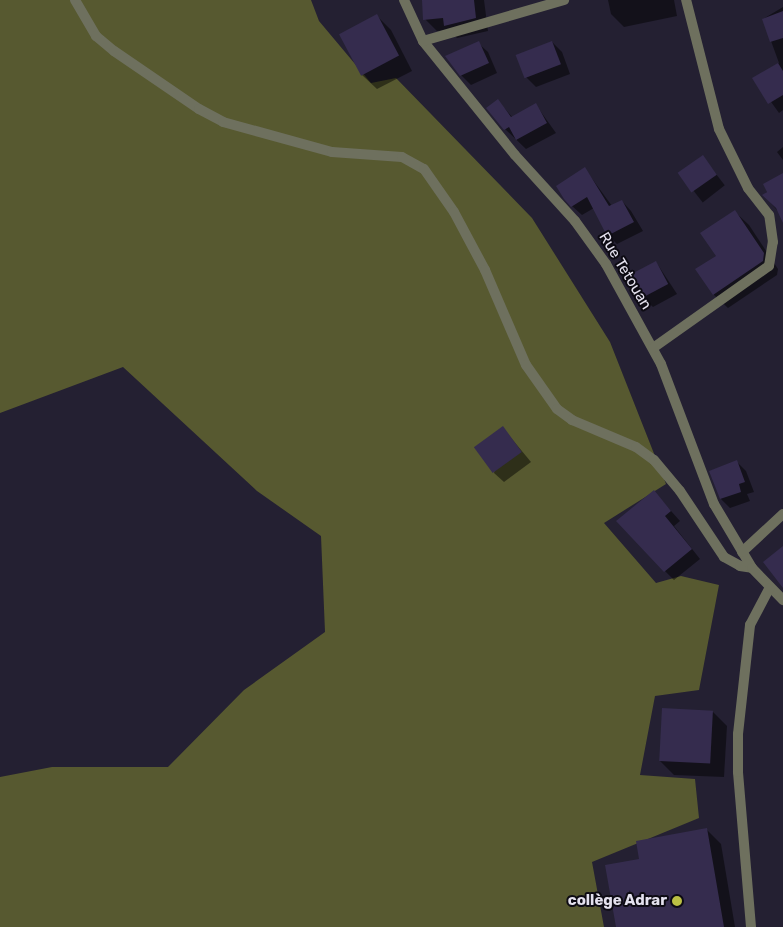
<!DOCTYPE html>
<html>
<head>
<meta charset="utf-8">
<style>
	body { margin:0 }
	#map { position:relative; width:783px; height:927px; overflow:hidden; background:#242032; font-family:Rubik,sans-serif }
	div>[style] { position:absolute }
	.forest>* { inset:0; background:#575930 }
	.shadow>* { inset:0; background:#0007; transform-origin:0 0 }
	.building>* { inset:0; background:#352c4e; transform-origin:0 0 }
	.street>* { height:10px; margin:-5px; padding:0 5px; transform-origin:5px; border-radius:5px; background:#6e705e }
	.dots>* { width:14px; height:14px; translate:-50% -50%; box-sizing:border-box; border:2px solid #0d0b13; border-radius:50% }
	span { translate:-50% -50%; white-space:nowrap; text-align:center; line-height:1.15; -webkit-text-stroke:4px #0d0b13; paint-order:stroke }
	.street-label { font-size:15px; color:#e4e1ee }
	.poi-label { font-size:15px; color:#e4e1ee; font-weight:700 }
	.right { translate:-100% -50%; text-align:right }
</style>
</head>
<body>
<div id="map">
	<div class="forest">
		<div style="clip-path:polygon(0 0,311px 0,319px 21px,371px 83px,396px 78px,532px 218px,610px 342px,666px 484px,604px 523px,656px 583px,681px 576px,719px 585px,699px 690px,655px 696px,640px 775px,695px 779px,699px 818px,592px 862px,604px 927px,0 927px,0 777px,52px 767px,168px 767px,244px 690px,325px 632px,321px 536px,257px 491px,123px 367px,0 413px)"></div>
	</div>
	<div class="shadow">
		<div style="clip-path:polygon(423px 0,484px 0,488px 31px,457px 38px,449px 30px,437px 31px,425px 19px)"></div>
		<div style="clip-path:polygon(608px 0,674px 0,677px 16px,624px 27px,611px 14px)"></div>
		<div style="clip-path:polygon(783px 7px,783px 110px,779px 113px,754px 78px,779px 63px,763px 19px)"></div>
		<div style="clip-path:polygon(377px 16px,391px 30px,412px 71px,377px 89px,362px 75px)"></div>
		<div style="clip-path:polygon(552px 42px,562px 52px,570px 74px,536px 87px,526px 77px)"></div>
		<div style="clip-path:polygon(478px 43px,488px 52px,497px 73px,471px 85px,461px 75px)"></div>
		<div style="clip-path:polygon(498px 101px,513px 118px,536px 105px,556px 133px,526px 149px,505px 129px)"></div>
		<div style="clip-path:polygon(783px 147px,783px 160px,777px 152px)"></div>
		<div style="left:702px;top:156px;width:37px;height:28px;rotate:52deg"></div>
		<div style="clip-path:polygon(585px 169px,612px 206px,622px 201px,631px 211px,643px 231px,617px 244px,608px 235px,594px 208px,582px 215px,572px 206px)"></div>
		<div style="clip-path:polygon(783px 174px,783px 217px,764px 195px)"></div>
		<div style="clip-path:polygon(734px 211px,749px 225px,778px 269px,777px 275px,728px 308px,713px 294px,718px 256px)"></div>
		<div style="clip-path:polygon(656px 262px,677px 294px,653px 307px,643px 298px)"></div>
		<div style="clip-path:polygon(502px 427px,531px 462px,504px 482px,494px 473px)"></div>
		<div style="clip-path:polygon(737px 462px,746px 471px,754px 492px,747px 494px,750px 501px,730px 508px,721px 499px,710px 471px)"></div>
		<div style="clip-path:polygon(654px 492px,680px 521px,674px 526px,700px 559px,674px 580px,665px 571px)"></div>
		<div style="clip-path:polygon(713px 712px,727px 726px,724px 777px,674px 775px,660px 761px)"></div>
		<div style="clip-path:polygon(707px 830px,721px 844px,735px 927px,617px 927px,641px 860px)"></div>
	</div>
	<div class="building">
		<div style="clip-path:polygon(422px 0,474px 0,476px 18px,444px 26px,443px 18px,423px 20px)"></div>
		<div style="clip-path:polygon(783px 11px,783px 38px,770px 42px,762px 19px)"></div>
		<div style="left:377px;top:14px;width:47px;height:43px;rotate:62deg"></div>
		<div style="clip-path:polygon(479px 41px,489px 63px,460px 76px,445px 56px)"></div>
		<div style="left:552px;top:41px;width:25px;height:39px;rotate:69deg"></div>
		<div style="clip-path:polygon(778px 63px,783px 71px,783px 95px,768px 104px,752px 78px)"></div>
		<div style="clip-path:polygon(498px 99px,511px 117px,536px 103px,547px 123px,516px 140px,509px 127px,504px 130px,486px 108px)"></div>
		<div style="left:703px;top:155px;width:24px;height:31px;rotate:55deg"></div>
		<div style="clip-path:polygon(585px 167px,609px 206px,622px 200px,634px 222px,607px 236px,587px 197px,571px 207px,564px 199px,556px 186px)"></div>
		<div style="clip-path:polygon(783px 173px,783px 223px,776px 208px,762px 195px,767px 192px,763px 184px)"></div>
		<div style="clip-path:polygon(735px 210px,764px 253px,763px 261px,713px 295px,695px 269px,716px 256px,700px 233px)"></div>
		<div style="left:656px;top:261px;width:26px;height:31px;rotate:62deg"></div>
		<div style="left:503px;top:426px;width:32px;height:36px;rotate:54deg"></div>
		<div style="clip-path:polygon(737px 460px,745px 482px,739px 484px,741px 492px,720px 499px,709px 471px)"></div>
		<div style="clip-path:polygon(654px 490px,671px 511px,665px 516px,692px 549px,664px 572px,616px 521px)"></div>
		<div style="clip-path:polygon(783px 546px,783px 588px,763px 562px)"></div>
		<div style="left:662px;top:708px;width:51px;height:53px;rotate:3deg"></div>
		<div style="clip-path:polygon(707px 828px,724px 927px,616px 927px,605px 865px,639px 859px,636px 841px)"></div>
	</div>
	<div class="street">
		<div style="left:75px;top:0;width:42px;rotate:59.7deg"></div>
		<div style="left:96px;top:36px;width:23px;rotate:40deg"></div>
		<div style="left:114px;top:51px;width:103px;rotate:34.3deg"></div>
		<div style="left:199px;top:109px;width:27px;rotate:28deg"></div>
		<div style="left:223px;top:122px;width:113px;rotate:15.4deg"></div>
		<div style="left:332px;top:152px;width:70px;rotate:4.1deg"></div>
		<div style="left:402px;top:157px;width:25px;rotate:29deg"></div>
		<div style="left:424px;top:169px;width:52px;rotate:55.1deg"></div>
		<div style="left:454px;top:212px;width:66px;rotate:61.9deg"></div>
		<div style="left:485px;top:270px;width:103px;rotate:66.7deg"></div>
		<div style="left:526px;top:365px;width:54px;rotate:54.8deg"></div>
		<div style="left:557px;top:409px;width:19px;rotate:36deg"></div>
		<div style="left:572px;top:420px;width:69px;rotate:22.9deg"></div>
		<div style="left:636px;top:447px;width:22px;rotate:36deg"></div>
		<div style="left:654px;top:460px;width:40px;rotate:50deg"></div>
		<div style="left:680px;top:491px;width:79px;rotate:56.3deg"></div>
		<div style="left:724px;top:557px;width:18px;rotate:29deg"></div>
		<div style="left:740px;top:566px;width:12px;rotate:9deg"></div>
		<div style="left:404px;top:0;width:45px;rotate:65.1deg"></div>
		<div style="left:423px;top:41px;width:146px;rotate:51.1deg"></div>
		<div style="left:515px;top:155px;width:89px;rotate:47.7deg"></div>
		<div style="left:575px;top:221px;width:53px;rotate:54.2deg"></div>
		<div style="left:606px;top:264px;width:114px;rotate:61.2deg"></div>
		<div style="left:661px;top:364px;width:150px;rotate:69.3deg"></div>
		<div style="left:714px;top:504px;width:74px;rotate:59.3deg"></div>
		<div style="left:752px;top:568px;width:45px;rotate:45.9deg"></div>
		<div style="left:423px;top:41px;width:147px;rotate:-16.2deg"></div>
		<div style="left:653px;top:348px;width:142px;rotate:-35.3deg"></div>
		<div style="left:769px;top:266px;width:24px;rotate:-81deg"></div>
		<div style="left:773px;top:242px;width:27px;rotate:-98deg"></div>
		<div style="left:769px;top:215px;width:34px;rotate:-128deg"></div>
		<div style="left:748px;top:188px;width:66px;rotate:-116.2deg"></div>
		<div style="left:719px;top:129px;width:133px;rotate:-104.3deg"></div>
		<div style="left:742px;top:552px;width:56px;rotate:-42.8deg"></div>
		<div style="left:751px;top:927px;width:156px;rotate:-94.8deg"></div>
		<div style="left:738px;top:772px;width:38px;rotate:-90deg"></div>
		<div style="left:738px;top:734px;width:110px;rotate:-83.7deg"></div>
		<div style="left:750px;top:625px;width:41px;rotate:-62.2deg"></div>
	</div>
	<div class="dots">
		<div style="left:677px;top:901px;background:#bbc044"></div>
	</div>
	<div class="street-label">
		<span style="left:625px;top:271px;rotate:59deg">Rue Tetouan</span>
	</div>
	<div class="poi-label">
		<span class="right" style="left:667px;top:901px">collège Adrar</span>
	</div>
</div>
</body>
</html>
